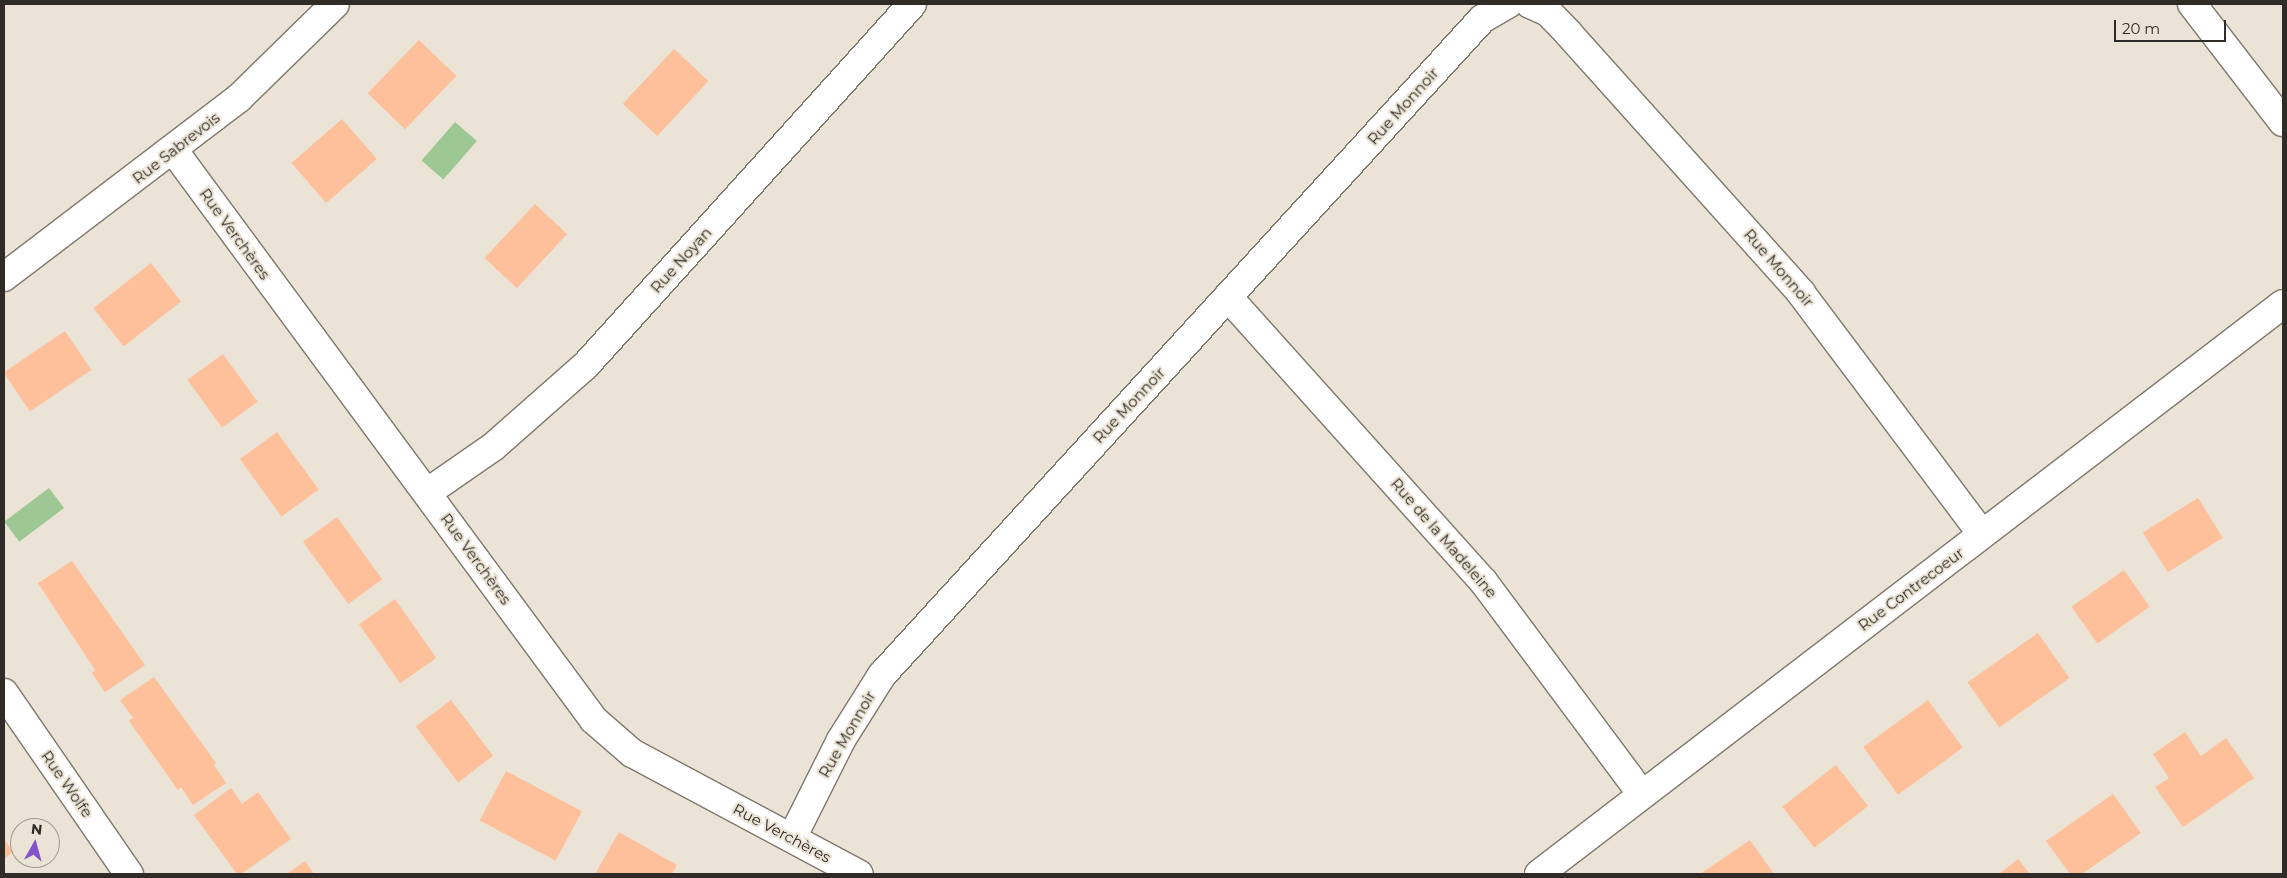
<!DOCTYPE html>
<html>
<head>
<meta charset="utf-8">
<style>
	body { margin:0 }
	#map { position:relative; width:2287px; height:878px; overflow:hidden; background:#ebe3d5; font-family:Montserrat,sans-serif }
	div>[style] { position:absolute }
	.water>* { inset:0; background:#9ec893; transform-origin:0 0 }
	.building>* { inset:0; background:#fdc09b; transform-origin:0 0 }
	.roads { filter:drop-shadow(1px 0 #7f786c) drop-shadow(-1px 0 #7f786c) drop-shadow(0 1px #7f786c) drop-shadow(0 -1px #7f786c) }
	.minor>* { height:28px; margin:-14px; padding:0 14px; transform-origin:14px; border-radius:14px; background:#fff }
	.tertiary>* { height:28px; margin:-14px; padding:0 14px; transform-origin:14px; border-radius:14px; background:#fff }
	span { translate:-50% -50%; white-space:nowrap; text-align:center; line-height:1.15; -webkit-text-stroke:4px #ebe3d5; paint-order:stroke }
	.street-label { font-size:15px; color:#2f2c27 }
	.frame { position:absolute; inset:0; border:5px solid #2f2c27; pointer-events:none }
	.north { position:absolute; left:10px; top:818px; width:50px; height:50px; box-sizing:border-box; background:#ebe3d5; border:1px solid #a09a8f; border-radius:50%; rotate:7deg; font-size:14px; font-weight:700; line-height:20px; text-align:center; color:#2f2c27 }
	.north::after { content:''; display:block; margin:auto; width:18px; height:22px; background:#8253cc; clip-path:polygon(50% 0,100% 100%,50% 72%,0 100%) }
	.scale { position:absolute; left:2114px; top:20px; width:112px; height:22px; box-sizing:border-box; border:2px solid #2f2c27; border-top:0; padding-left:6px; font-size:15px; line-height:18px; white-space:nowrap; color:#2f2c27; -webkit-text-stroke:4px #ebe3d5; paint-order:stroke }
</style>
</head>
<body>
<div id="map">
	<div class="water">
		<div style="left:455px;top:122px;width:29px;height:51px;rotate:41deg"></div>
		<div style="left:49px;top:488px;width:25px;height:56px;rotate:53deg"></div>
	</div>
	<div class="building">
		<div style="left:419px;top:40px;width:52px;height:74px;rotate:44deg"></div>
		<div style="left:674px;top:49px;width:47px;height:75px;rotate:43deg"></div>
		<div style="left:342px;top:119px;width:53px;height:67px;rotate:49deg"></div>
		<div style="left:535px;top:204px;width:44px;height:74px;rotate:43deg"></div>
		<div style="left:151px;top:263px;width:49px;height:73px;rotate:52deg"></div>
		<div style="left:65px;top:331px;width:47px;height:74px;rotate:56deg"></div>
		<div style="left:223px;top:354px;width:59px;height:44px;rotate:54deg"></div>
		<div style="left:277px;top:432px;width:71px;height:46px;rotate:54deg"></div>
		<div style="left:2198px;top:498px;width:47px;height:65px;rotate:58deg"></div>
		<div style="left:337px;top:517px;width:77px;height:42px;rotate:54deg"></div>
		<div style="clip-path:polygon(72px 561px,145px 665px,105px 692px,92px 673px,95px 670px,38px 583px)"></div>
		<div style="left:2124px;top:570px;width:45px;height:64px;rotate:55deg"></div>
		<div style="left:395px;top:599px;width:72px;height:44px;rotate:55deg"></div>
		<div style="left:2038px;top:633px;width:55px;height:86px;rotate:55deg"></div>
		<div style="clip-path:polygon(154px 677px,216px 763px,214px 765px,226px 783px,193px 805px,181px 787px,178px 790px,129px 721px,133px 718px,120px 700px)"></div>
		<div style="left:451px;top:700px;width:70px;height:44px;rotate:53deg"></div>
		<div style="left:1928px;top:700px;width:59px;height:80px;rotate:54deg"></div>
		<div style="clip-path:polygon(2185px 732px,2201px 756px,2226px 738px,2254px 778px,2183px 827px,2155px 787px,2169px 778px,2153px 754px)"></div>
		<div style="left:1836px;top:765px;width:52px;height:68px;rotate:52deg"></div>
		<div style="left:506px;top:771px;width:86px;height:56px;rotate:28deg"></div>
		<div style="clip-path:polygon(231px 788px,242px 804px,258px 792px,291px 839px,241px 874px,237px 874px,194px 815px)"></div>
		<div style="clip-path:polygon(2113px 794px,2141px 833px,2082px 874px,2070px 874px,2046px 841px)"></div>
		<div style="clip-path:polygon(619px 832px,677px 865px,672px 874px,595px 874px)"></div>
		<div style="clip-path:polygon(4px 839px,13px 852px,4px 859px)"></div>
		<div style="clip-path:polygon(1750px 840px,1774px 874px,1700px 874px)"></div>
		<div style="clip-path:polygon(2018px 859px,2030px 874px,1999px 874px)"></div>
		<div style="clip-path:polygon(305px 861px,314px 874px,287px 874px)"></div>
	</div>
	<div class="roads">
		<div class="minor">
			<div style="left:1530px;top:4px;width:20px;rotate:24deg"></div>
			<div style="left:1548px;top:12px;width:30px;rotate:46deg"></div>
			<div style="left:1569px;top:34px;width:348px;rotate:48.1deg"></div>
			<div style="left:1801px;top:293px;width:301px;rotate:53.1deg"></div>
			<div style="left:174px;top:151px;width:707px;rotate:53.57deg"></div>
			<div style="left:594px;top:720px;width:50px;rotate:41deg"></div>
			<div style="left:632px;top:753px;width:257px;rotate:28.1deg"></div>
			<div style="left:4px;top:277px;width:295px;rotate:-37.3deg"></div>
			<div style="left:239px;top:98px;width:134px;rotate:-44.4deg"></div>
			<div style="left:1228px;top:297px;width:382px;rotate:48.1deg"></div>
			<div style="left:1483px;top:581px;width:266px;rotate:53.3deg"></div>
			<div style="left:428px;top:492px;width:79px;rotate:-34.7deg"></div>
			<div style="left:493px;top:447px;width:124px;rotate:-41.4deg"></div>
			<div style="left:586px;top:365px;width:486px;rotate:-47.9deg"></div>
			<div style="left:4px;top:693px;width:220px;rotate:55.4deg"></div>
			<div style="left:792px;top:838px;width:110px;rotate:-63.4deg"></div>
			<div style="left:841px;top:740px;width:77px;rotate:-57.8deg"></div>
			<div style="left:882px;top:675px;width:889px;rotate:-47.55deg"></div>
			<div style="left:1482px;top:19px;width:30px;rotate:-30deg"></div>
			<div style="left:1539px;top:874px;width:937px;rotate:-37.46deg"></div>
		</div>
		<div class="tertiary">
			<div style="left:2192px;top:4px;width:149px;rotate:52.4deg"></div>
		</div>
	</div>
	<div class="street-label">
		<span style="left:1403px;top:106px;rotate:-48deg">Rue Monnoir</span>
		<span style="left:176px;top:148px;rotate:-38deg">Rue Sabrevois</span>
		<span style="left:235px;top:234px;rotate:54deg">Rue Verchères</span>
		<span style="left:681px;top:260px;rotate:-48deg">Rue Noyan</span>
		<span style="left:1779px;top:268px;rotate:49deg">Rue Monnoir</span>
		<span style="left:1129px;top:405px;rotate:-47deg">Rue Monnoir</span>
		<span style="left:1444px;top:538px;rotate:49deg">Rue de la Madeleine</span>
		<span style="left:476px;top:559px;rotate:54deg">Rue Verchères</span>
		<span style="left:1911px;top:589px;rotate:-37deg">Rue Contrecoeur</span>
		<span style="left:847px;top:734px;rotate:-60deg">Rue Monnoir</span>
		<span style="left:67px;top:784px;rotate:55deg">Rue Wolfe</span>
		<span style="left:782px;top:833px;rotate:28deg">Rue Verchères</span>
	</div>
	<div class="frame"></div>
	<div class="north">N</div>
	<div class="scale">20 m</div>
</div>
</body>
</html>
